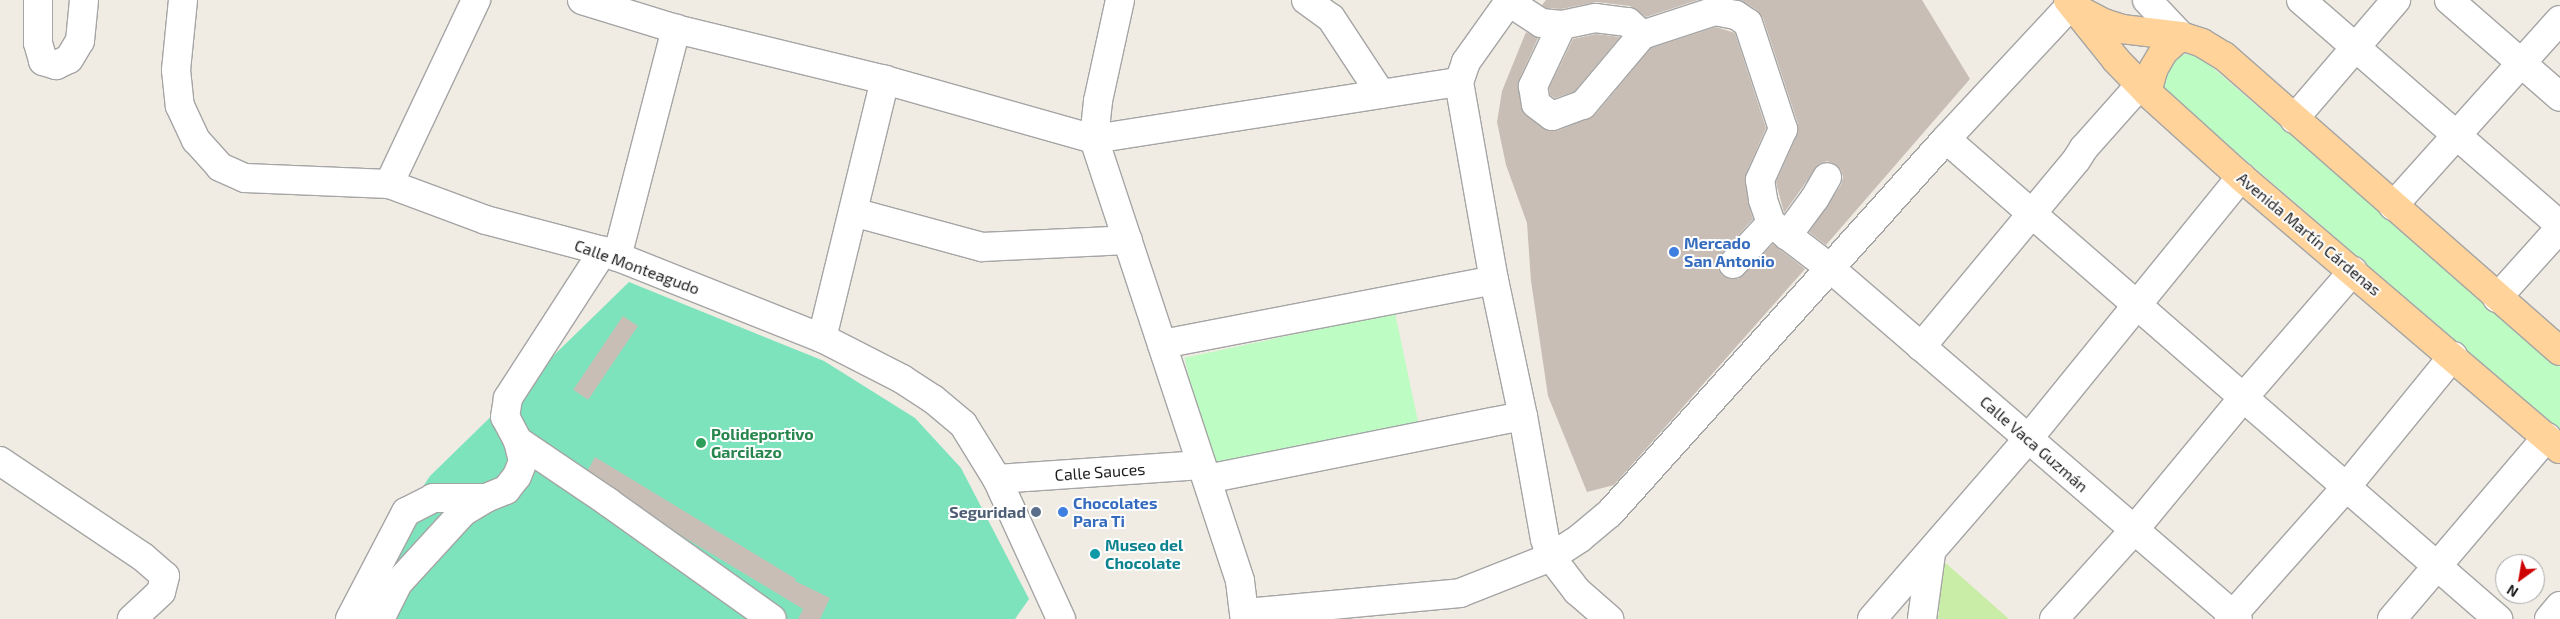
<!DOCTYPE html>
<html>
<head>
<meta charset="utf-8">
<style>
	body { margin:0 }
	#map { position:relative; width:2560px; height:619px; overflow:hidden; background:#f0ece3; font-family:"Exo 2",sans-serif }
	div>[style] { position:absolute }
	.grass>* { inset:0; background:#c9eda6 }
	.park>* { inset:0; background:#bdfcc3; transform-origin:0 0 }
	.pitch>* { inset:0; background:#7ce3bc }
	.building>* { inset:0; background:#c8beb6; transform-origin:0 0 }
	.roads { filter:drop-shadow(1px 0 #a5a5a5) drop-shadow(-1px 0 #a5a5a5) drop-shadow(0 1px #a5a5a5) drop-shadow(0 -1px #a5a5a5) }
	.minor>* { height:28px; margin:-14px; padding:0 14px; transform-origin:14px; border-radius:14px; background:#fff }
	.major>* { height:28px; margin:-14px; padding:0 14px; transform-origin:14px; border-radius:14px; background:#ffd399 }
	.dots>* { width:14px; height:14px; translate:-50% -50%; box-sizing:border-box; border:2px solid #fff; border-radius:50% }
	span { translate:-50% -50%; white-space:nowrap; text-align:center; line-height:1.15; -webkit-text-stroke:4px #fff; paint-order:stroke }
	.street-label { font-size:16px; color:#1e1e1e }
	.shop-label { font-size:16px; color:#366cbe; font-weight:700 }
	.left { translate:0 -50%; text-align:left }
	.leisure-label { font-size:16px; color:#27864d; font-weight:700 }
	.service-label { font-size:16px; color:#4e5e75; font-weight:700 }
	.right { translate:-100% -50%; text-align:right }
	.culture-label { font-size:16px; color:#0d838f; font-weight:700 }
	.north { position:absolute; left:2495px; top:554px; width:50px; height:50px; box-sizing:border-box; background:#fff; border:1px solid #a5a5a5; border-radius:50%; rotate:212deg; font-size:14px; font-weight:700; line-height:20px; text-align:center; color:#1e1e1e }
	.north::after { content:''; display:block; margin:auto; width:18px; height:22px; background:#cc0100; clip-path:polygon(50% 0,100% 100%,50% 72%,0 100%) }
</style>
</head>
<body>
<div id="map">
	<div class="grass">
		<div style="clip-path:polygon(1940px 558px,2009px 619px,1937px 619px,1939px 613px)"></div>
	</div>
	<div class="park">
		<div style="clip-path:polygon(2192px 54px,2205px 61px,2560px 367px,2560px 431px,2162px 88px,2157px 78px,2171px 63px,2181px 55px)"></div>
		<div style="left:1395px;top:313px;width:124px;height:215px;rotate:78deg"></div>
	</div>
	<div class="pitch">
		<div style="clip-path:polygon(629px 282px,824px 361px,915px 418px,961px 468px,1029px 599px,1015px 619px,336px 619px,430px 476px)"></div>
	</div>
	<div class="building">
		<div style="clip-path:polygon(1546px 0,1698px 0,1646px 17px,1630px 6px,1597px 2px,1561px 9px,1546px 8px,1542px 5px)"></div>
		<div style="clip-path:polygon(1740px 0,1922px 0,1970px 79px,1826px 245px,1809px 232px,1841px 185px,1843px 177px,1841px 170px,1835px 164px,1827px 161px,1819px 164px,1784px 213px,1776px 182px,1797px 135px,1798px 124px,1763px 18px,1757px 10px)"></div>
		<div style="clip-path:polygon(1716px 27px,1735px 33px,1766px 128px,1746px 174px,1748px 202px,1753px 219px,1722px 253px,1718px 261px,1718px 269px,1722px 275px,1729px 279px,1738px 279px,1773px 244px,1805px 269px,1614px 485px,1587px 492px,1548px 396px,1531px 281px,1527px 223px,1506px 165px,1497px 122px,1502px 91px,1526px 32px,1538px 38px,1519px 80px,1521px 107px,1527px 116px,1543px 128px,1550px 131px,1557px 131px,1595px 115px,1651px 48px)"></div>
		<div style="clip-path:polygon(1596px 34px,1620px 37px,1574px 92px,1555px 98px,1550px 95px,1549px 88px,1573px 39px)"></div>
		<div style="left:623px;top:316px;width:18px;height:89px;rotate:34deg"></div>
		<div style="clip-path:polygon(595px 457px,796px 579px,795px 581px,830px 598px,820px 619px,798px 619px,803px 609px,682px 536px,588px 470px)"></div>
	</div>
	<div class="roads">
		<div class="minor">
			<div style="left:38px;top:0;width:43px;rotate:90deg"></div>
			<div style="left:38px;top:43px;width:19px;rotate:74deg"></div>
			<div style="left:43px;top:61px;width:14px;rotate:17deg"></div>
			<div style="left:56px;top:65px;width:14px;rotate:-25deg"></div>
			<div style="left:69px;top:59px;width:21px;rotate:-59deg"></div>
			<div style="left:80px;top:41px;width:41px;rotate:-84.4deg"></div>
			<div style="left:183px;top:0;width:70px;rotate:95.7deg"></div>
			<div style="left:176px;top:70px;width:36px;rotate:84deg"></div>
			<div style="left:180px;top:106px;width:38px;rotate:65deg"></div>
			<div style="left:196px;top:140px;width:36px;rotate:48deg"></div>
			<div style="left:220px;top:167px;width:27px;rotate:24deg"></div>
			<div style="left:245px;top:178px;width:144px;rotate:2.4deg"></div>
			<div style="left:389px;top:184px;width:103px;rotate:20.4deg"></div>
			<div style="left:486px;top:220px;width:121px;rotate:14.8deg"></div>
			<div style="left:603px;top:251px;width:236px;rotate:21.7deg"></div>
			<div style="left:822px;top:338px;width:90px;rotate:27.1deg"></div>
			<div style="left:902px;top:379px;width:37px;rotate:33deg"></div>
			<div style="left:933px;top:399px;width:39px;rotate:40deg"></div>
			<div style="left:963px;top:424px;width:65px;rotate:58.3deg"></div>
			<div style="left:997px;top:479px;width:154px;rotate:65.4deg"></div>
			<div style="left:582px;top:0;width:98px;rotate:17.1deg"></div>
			<div style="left:676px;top:29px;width:215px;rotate:13.7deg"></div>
			<div style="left:885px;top:80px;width:217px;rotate:15.8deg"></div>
			<div style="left:1094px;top:139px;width:369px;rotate:-8.9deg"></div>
			<div style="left:1120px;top:0;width:103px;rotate:102.3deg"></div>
			<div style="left:1098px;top:101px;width:38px;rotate:96deg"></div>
			<div style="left:1094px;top:139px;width:465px;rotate:71.7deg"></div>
			<div style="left:1240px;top:581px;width:38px;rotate:83deg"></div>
			<div style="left:1306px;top:0;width:31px;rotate:36deg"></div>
			<div style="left:1331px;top:18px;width:91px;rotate:56.7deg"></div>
			<div style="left:1510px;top:0;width:76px;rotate:125.4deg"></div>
			<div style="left:1466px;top:62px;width:21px;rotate:109deg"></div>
			<div style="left:1459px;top:82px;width:201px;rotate:80deg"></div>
			<div style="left:1494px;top:280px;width:139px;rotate:78deg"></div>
			<div style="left:1523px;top:416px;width:125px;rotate:79.9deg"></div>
			<div style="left:1545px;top:539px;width:19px;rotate:72deg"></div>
			<div style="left:1551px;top:557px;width:43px;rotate:52.6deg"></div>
			<div style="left:1577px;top:591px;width:43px;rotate:41.2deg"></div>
			<div style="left:2147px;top:0;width:50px;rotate:46.6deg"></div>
			<div style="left:2301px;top:0;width:343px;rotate:41deg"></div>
			<div style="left:2449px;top:0;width:147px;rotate:41.1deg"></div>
			<div style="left:1509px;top:2px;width:38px;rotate:33deg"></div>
			<div style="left:1541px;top:23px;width:21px;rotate:5deg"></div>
			<div style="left:1562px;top:25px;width:34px;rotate:-12deg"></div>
			<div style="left:1595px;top:18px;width:33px;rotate:7deg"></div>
			<div style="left:1628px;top:22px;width:19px;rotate:43deg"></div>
			<div style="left:1642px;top:35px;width:77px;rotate:-18.2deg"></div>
			<div style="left:1715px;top:11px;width:21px;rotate:11deg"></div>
			<div style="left:1736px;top:15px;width:14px;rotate:34deg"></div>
			<div style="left:1748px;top:23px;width:112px;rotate:71.7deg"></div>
			<div style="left:1783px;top:129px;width:56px;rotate:114.3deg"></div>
			<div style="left:1760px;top:180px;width:20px;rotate:81deg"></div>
			<div style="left:1763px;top:200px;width:24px;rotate:71deg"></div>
			<div style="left:1771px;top:223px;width:74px;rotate:37.3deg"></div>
			<div style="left:1830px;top:268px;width:538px;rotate:40.71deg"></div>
			<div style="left:1562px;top:25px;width:68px;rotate:115.4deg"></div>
			<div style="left:1533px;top:86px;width:18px;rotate:81deg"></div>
			<div style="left:1536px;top:104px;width:20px;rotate:37deg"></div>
			<div style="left:1552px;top:116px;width:33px;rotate:-20deg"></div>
			<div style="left:1583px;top:105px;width:92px;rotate:-49.9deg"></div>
			<div style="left:2294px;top:119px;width:157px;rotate:-49.4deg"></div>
			<div style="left:1946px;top:139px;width:732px;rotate:41.01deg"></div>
			<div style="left:389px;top:184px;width:204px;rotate:-64.7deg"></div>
			<div style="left:2393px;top:206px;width:250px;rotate:-48.1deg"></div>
			<div style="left:853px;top:212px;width:134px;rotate:15.2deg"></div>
			<div style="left:982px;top:247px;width:146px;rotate:-2.7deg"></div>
			<div style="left:1787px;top:236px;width:47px;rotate:-53.6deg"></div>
			<div style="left:1815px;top:198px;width:24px;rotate:-60deg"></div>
			<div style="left:617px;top:257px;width:236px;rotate:-75.5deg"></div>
			<div style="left:1733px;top:264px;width:56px;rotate:-47.2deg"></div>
			<div style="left:2497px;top:298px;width:94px;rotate:-48deg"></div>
			<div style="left:822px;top:338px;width:266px;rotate:-76.3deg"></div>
			<div style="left:1162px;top:344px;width:338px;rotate:-10.9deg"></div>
			<div style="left:1921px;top:347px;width:244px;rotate:-50.3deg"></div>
			<div style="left:2077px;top:159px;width:13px;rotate:-58deg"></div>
			<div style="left:2084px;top:148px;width:84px;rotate:-48.4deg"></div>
			<div style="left:518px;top:441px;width:109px;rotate:34.1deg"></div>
			<div style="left:608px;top:502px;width:201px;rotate:35.5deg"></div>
			<div style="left:0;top:461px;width:172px;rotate:33.9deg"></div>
			<div style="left:143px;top:557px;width:29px;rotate:41deg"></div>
			<div style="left:165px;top:576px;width:16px;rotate:104deg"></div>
			<div style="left:161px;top:592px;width:40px;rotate:137deg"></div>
			<div style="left:997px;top:479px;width:205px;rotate:-3.9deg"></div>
			<div style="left:1207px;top:479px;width:322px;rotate:-11.3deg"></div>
			<div style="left:1246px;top:613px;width:215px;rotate:-5.3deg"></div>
			<div style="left:1460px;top:593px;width:98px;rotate:-21.6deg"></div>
			<div style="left:1551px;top:557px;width:35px;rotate:-33deg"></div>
			<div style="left:1580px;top:538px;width:39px;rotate:-40deg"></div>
			<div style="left:1610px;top:513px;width:503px;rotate:-48.06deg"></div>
			<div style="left:1946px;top:139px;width:183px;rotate:-47deg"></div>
			<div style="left:350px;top:619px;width:121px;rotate:-62.4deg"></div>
			<div style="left:406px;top:512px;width:30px;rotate:-27deg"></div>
			<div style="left:433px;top:498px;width:53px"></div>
			<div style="left:486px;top:498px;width:22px;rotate:-22deg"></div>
			<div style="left:506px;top:490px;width:18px;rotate:-52deg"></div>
			<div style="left:517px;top:476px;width:16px;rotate:-68deg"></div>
			<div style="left:523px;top:461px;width:21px;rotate:-104deg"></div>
			<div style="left:518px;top:441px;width:27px;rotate:-118deg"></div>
			<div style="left:505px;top:417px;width:19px;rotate:-81deg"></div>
			<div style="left:508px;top:398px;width:175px;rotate:-57.1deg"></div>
			<div style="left:380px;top:619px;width:40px;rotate:-63.4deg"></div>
			<div style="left:398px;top:583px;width:96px;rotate:-47.5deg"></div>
			<div style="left:463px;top:512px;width:27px;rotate:-31deg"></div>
			<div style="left:1872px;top:619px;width:238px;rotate:-49.1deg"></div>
			<div style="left:2028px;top:439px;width:338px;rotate:-50.9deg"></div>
			<div style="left:1922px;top:619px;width:67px;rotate:-82.2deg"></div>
			<div style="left:2054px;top:619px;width:120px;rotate:-48deg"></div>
			<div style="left:2134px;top:530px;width:171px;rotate:-50.5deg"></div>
			<div style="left:2243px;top:398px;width:168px;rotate:-49.1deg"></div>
			<div style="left:2229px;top:619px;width:178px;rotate:-48.4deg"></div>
			<div style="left:2347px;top:486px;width:168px;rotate:-50.8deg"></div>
			<div style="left:2392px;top:619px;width:239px;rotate:-49.6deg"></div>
			<div style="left:2549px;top:619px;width:17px;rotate:-50deg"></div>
		</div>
		<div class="major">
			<div style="left:2068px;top:0;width:77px;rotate:51.3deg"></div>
			<div style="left:2116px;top:60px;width:45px;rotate:45.9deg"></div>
			<div style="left:2147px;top:92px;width:127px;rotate:42.1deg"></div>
			<div style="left:2241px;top:177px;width:419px;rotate:40.5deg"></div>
			<div style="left:2081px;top:11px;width:26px;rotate:28deg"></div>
			<div style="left:2104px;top:23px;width:19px;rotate:18deg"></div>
			<div style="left:2122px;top:29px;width:59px;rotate:6.8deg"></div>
			<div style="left:2181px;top:36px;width:22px;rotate:18deg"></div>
			<div style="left:2202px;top:43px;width:26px;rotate:31deg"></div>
			<div style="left:2224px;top:56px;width:447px;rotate:41.3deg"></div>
			<div style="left:2147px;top:92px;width:25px;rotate:-74deg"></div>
			<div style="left:2154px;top:68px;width:20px;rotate:-60deg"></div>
			<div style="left:2164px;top:51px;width:23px;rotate:-41deg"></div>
		</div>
	</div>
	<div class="dots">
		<div style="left:1674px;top:252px;background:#3f7fe0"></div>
		<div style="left:701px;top:443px;background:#2e9e5b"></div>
		<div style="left:1036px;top:512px;background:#5c6f8a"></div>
		<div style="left:1063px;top:512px;background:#3f7fe0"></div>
		<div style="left:1095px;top:554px;background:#0f9aa8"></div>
	</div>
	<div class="street-label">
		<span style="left:2309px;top:234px;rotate:40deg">Avenida Martín Cárdenas</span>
		<span style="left:637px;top:267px;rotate:20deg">Calle Monteagudo</span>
		<span style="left:2034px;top:444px;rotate:41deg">Calle Vaca Guzmán</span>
		<span style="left:1100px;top:472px;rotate:-4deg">Calle Sauces</span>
	</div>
	<div class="shop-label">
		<span class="left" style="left:1684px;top:252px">Mercado<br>San Antonio</span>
		<span class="left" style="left:1073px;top:512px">Chocolates<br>Para Ti</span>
	</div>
	<div class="leisure-label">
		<span class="left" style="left:711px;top:443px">Polideportivo<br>Garcilazo</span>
	</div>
	<div class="service-label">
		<span class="right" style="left:1026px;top:512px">Seguridad</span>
	</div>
	<div class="culture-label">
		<span class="left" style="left:1105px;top:554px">Museo del<br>Chocolate</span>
	</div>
	<div class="north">N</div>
</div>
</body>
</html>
